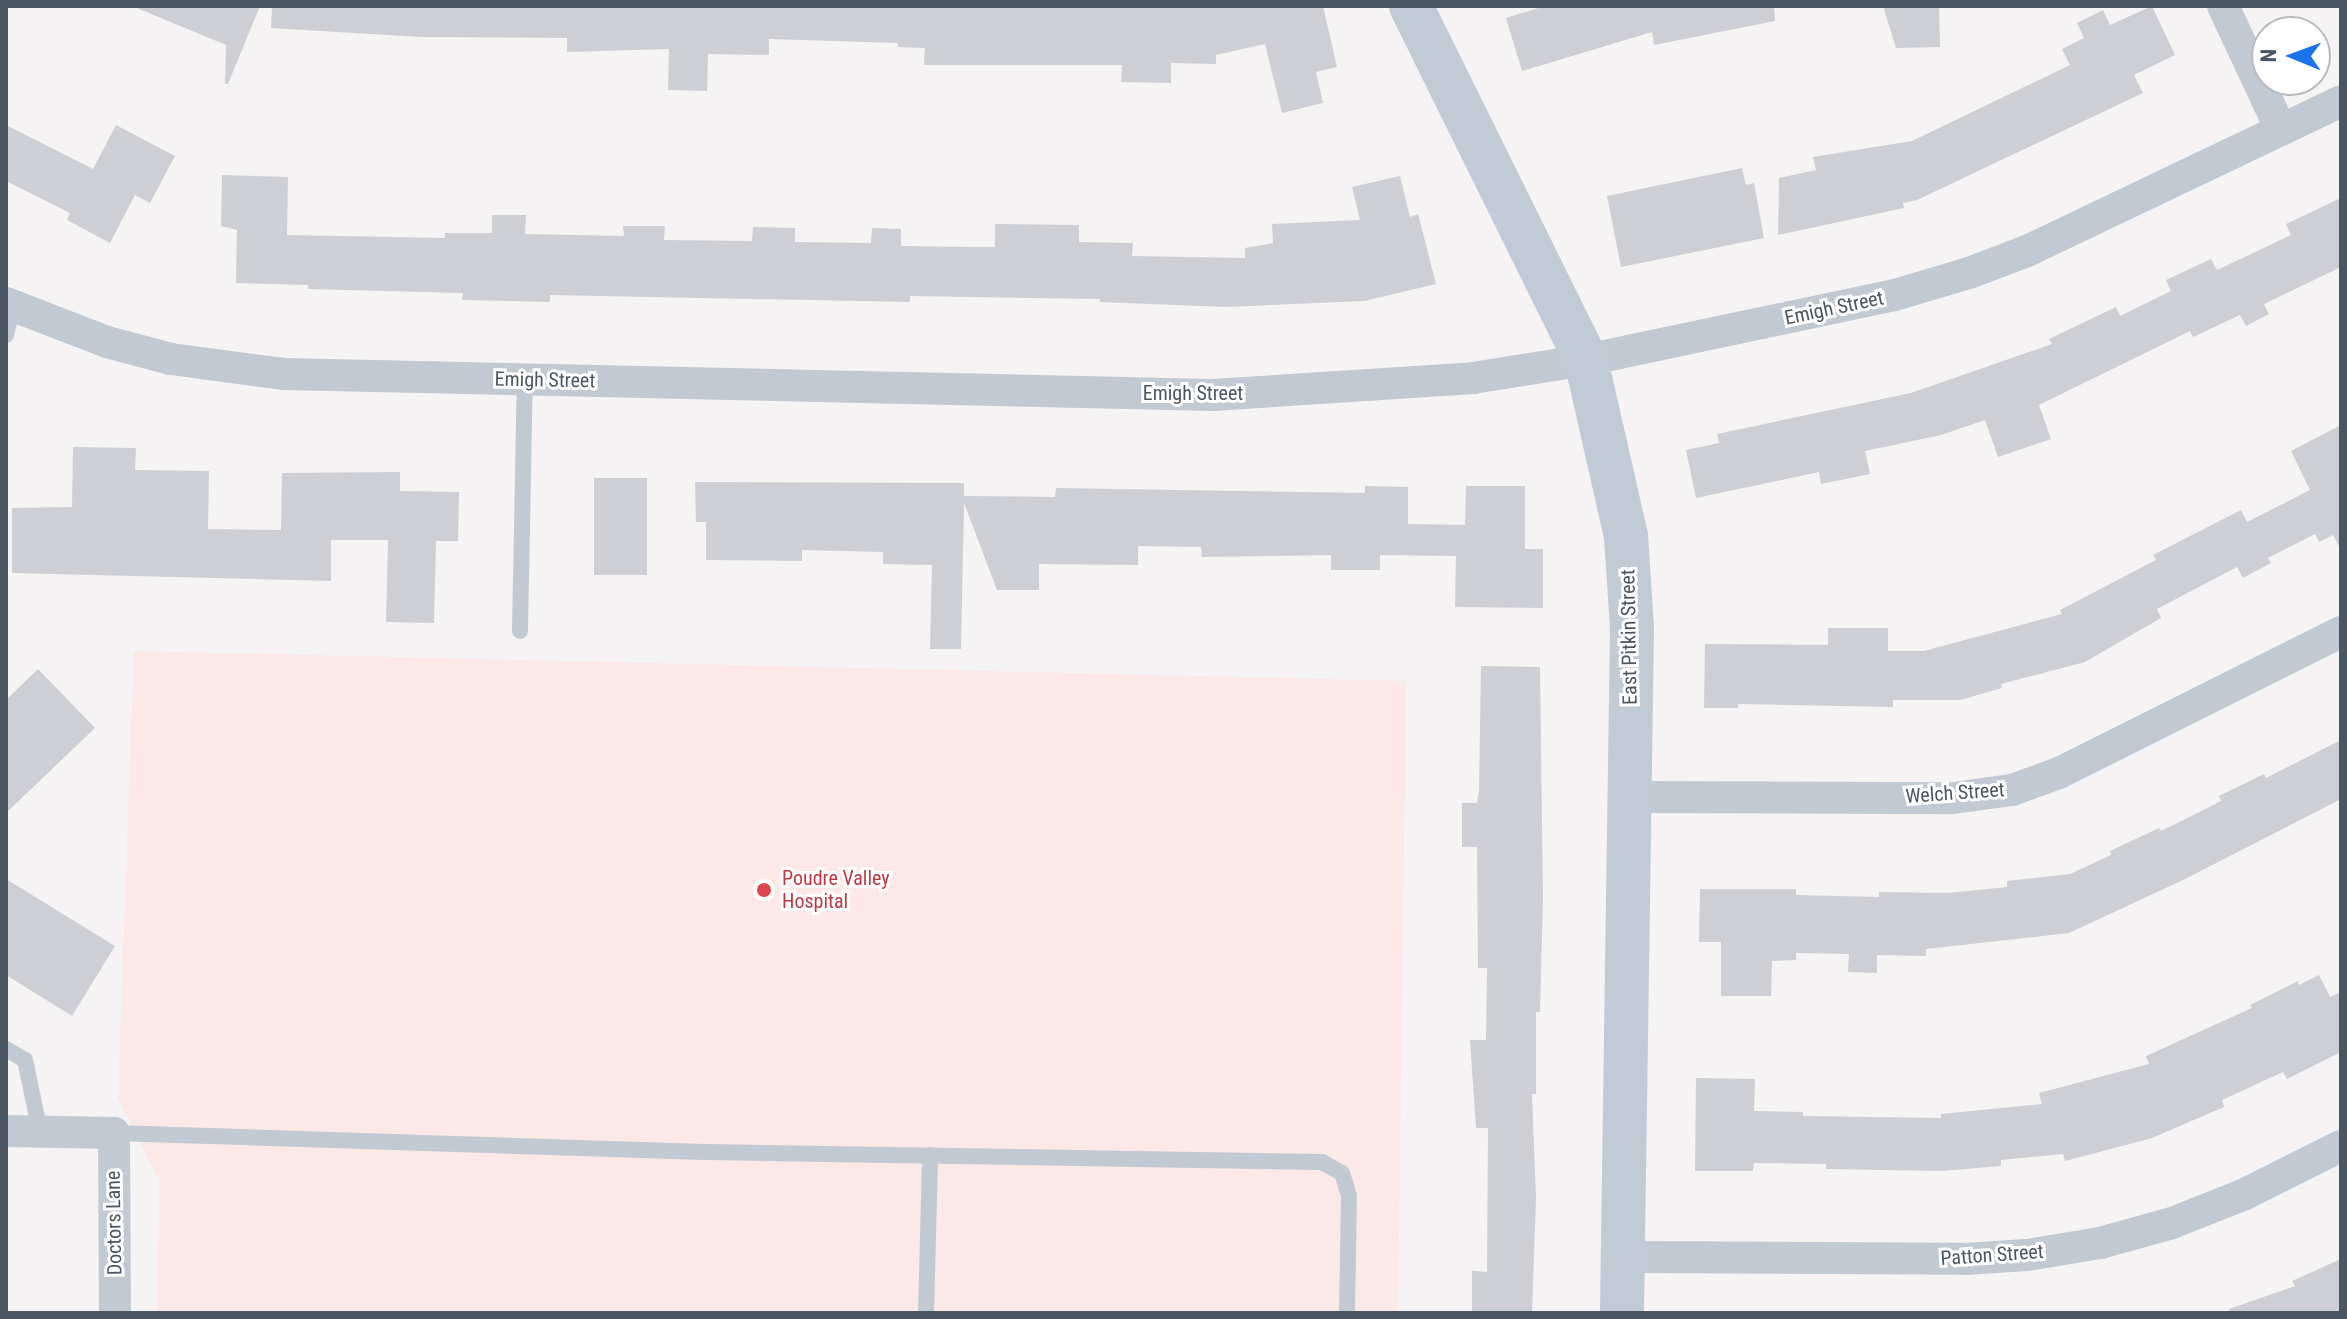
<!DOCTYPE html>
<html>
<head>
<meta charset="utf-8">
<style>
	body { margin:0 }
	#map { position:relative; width:2347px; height:1319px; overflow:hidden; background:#f5f3f3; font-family:"Roboto Condensed",sans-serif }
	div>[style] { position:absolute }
	.medical>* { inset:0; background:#fce8e6 }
	.building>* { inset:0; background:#cdcfd5; transform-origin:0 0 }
	.lane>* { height:16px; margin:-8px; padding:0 8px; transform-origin:8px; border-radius:8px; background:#c1cad2 }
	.street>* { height:32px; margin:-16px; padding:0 16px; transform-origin:16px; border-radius:16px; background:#c1cad2 }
	.secondary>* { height:44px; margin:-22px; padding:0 22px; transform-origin:22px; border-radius:22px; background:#c1cbd6 }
	.dots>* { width:22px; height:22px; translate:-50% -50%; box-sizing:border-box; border:4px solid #fff; border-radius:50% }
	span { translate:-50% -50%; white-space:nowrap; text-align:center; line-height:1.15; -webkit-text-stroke:6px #fff; paint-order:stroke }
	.street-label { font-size:20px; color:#4a5661 }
	.health-label { font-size:20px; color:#be3a42 }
	.left { translate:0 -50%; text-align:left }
	.frame { position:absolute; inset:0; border:8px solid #4a5661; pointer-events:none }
	.north { position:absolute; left:2251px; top:16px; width:80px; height:80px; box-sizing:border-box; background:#fff; border:2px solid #b7bbc0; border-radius:50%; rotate:271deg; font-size:22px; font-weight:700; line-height:32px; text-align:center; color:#4a5661 }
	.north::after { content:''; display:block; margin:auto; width:28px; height:36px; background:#1a73e8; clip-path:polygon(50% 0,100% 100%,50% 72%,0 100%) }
</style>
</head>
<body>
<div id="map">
	<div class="medical">
		<div style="clip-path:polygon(134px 651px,1406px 681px,1398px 1313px,157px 1313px,159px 1180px,118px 1098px)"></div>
	</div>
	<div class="building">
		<div style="clip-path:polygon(132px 6px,260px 6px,228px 84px,225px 84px,226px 45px)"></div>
		<div style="clip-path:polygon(272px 6px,1323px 6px,1337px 67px,1316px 72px,1323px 103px,1282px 113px,1265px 44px,1216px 55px,1216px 64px,1171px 63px,1171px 83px,1121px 82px,1122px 65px,924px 65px,925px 48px,898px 47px,898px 43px,769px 39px,769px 55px,708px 54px,707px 91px,668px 90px,669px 49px,567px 52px,567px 38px,421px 37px,271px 28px)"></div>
		<div style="clip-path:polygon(1545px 6px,1774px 6px,1775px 21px,1654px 45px,1652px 32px,1522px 71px,1506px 18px)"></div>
		<div style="clip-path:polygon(1883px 6px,1939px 6px,1940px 47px,1896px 48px)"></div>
		<div style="clip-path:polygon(2152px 6px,2175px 55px,2134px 75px,2143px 93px,1917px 200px,1903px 203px,1904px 208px,1778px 235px,1779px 178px,1816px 170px,1813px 157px,1912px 141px,2070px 65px,2062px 49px,2084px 38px,2077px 23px,2103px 10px,2110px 25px)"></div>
		<div style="clip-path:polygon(6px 125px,93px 169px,116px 125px,175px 156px,150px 203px,135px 195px,110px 243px,67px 220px,70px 213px,6px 181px)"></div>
		<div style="clip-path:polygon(1742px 168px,1746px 185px,1754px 183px,1764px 238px,1621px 267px,1607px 196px)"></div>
		<div style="clip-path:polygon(222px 175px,288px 177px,287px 235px,445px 238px,445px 233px,492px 233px,492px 215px,526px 215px,525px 234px,624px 236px,623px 226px,665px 226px,664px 240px,752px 241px,753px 227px,795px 228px,795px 242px,871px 243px,872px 228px,901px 229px,901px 246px,972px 247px,995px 247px,995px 224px,1079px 225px,1079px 242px,1133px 243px,1132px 256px,1245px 258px,1245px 248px,1273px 243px,1272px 224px,1360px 220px,1352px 187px,1400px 176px,1410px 217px,1418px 214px,1436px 284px,1364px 301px,1227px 307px,1100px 302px,1100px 299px,910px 296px,910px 302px,550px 295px,550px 302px,462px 300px,463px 293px,308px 289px,308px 285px,236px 283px,237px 230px,221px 226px)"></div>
		<div style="clip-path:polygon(2341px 198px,2341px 267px,2264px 304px,2269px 314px,2246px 326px,2240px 315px,2193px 337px,2190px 331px,2039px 405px,2051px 439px,1998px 457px,1985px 420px,1941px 435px,1865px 451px,1870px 474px,1821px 484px,1819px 472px,1696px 498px,1686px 450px,1719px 443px,1717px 434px,1911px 393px,2052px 344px,2049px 339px,2116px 307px,2120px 316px,2171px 291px,2166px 280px,2211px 259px,2217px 270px,2291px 235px,2286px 224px)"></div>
		<div style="clip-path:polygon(2341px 425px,2341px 550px,2333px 535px,2319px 542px,2315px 534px,2268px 558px,2271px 563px,2243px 578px,2237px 567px,2157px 609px,2161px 618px,2085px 662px,2001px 684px,2002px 688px,1960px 700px,1893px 700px,1893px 707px,1738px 704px,1738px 708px,1704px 708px,1705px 644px,1828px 645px,1828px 628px,1888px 628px,1888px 651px,1924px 651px,2062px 614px,2060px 610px,2156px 560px,2153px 555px,2241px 510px,2247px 522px,2310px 490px,2291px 451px)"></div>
		<div style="clip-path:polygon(73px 447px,136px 448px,135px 470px,209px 471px,208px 529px,281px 530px,282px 473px,400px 472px,400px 491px,459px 492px,458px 541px,436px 541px,434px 623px,386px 622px,388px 540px,331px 540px,331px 581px,12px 573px,12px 508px,72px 507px)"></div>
		<div style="left:594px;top:478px;width:53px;height:97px"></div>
		<div style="clip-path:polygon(695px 482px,964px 483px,964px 496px,1055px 497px,1056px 488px,1365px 493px,1365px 486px,1408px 487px,1408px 524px,1465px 525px,1466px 486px,1525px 486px,1525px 549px,1543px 549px,1543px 608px,1455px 607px,1456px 556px,1380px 555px,1380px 570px,1331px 570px,1331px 555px,1202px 557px,1201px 547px,1138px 546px,1138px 565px,1039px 564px,1039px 590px,997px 590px,964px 503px,961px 649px,930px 649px,932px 565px,883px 564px,883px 552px,802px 550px,802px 561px,706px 560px,706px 522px,696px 522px)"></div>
		<div style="clip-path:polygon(1481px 666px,1540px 667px,1543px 898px,1540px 1012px,1536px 1012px,1536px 1094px,1532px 1094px,1536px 1198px,1532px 1313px,1472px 1313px,1472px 1271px,1487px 1272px,1488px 1128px,1476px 1128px,1470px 1040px,1486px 1040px,1487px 968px,1478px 968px,1477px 847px,1462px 847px,1462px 803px,1477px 803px,1479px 791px)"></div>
		<div style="clip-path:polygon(38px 669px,95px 728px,6px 813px,6px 700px)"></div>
		<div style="clip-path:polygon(2341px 740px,2341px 799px,2183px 880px,2069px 933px,1926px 949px,1926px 956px,1877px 955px,1877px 973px,1848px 972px,1849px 954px,1796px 953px,1796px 960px,1772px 961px,1771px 996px,1721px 996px,1721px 942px,1699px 942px,1700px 889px,1796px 889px,1796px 895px,1879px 897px,1879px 892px,1948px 893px,2007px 887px,2007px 881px,2070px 874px,2111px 855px,2110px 851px,2159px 828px,2161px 831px,2221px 801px,2219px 796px,2264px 774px,2266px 778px)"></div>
		<div style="clip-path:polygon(6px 879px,115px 946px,72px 1016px,6px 975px)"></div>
		<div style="clip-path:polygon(2319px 975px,2330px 997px,2341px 992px,2341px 1052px,2287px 1079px,2283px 1072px,2222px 1100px,2224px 1107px,2152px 1138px,2065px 1161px,2063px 1154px,2001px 1160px,2001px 1166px,1942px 1171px,1826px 1169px,1826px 1164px,1754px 1163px,1753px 1171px,1695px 1171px,1696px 1078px,1755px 1079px,1754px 1111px,1803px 1112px,1803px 1116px,1941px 1118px,1941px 1114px,2042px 1104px,2039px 1093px,2149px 1064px,2146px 1056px,2252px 1008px,2250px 1005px,2298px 981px,2299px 985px)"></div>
		<div style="clip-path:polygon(2341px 1259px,2341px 1313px,2230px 1313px,2229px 1309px,2295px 1286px,2292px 1281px)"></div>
	</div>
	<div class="lane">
		<div style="left:6px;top:335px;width:29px;rotate:-76deg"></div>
		<div style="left:520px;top:631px;width:252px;rotate:-88.9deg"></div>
		<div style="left:6px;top:1049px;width:22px;rotate:30deg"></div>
		<div style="left:25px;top:1060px;width:74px;rotate:78.2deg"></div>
		<div style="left:114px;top:1133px;width:591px;rotate:1.84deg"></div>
		<div style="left:705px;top:1152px;width:617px;rotate:0.93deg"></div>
		<div style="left:1322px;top:1162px;width:23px;rotate:29deg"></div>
		<div style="left:1342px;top:1173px;width:24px;rotate:73deg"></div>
		<div style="left:1349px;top:1196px;width:117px;rotate:91deg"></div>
		<div style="left:926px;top:1313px;width:158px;rotate:-88.5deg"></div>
	</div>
	<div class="street">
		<div style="left:2223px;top:6px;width:137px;rotate:64.9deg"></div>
		<div style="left:6px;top:303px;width:108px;rotate:21.1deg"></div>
		<div style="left:107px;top:342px;width:66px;rotate:14.9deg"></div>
		<div style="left:171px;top:359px;width:113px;rotate:7.6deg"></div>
		<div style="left:283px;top:374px;width:930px;rotate:1.29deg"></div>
		<div style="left:1213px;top:395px;width:261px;rotate:-3.7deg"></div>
		<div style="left:1473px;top:378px;width:114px;rotate:-9.1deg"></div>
		<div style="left:1586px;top:360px;width:316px;rotate:-11.9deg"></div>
		<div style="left:1895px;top:295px;width:77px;rotate:-16.6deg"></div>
		<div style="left:1969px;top:273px;width:62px;rotate:-20.8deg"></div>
		<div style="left:2027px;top:251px;width:348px;rotate:-25.5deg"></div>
		<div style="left:1630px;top:797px;width:323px;rotate:0.2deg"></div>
		<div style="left:1953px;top:798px;width:60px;rotate:-7.7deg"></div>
		<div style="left:2012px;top:790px;width:50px;rotate:-19.9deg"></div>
		<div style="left:2059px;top:773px;width:315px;rotate:-26.6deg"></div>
		<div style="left:6px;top:1131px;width:108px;rotate:1.1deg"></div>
		<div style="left:114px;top:1133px;width:180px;rotate:89.7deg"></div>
		<div style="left:1623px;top:1257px;width:342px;rotate:0.3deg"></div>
		<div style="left:1965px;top:1259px;width:62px;rotate:-3.7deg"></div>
		<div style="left:2027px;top:1255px;width:74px;rotate:-9.3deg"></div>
		<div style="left:2100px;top:1243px;width:75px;rotate:-15.5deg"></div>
		<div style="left:2172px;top:1223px;width:79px;rotate:-21.7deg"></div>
		<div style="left:2245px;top:1194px;width:107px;rotate:-26.6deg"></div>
	</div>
	<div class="secondary">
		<div style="left:1411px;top:6px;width:395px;rotate:63.7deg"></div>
		<div style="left:1586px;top:360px;width:180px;rotate:77.2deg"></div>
		<div style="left:1626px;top:536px;width:92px;rotate:86.3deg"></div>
		<div style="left:1632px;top:628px;width:685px;rotate:90.84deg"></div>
	</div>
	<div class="dots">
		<div style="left:764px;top:890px;background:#e0444e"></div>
	</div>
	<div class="street-label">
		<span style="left:1834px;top:308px;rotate:-12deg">Emigh Street</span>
		<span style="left:545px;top:380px;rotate:1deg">Emigh Street</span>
		<span style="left:1193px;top:393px">Emigh Street</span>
		<span style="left:1629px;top:637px;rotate:-91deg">East Pitkin Street</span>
		<span style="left:1955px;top:793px;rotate:-4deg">Welch Street</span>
		<span style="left:114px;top:1223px;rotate:-91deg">Doctors Lane</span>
		<span style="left:1992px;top:1255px;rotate:-4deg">Patton Street</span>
	</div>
	<div class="health-label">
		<span class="left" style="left:782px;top:890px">Poudre Valley<br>Hospital</span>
	</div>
	<div class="frame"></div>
	<div class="north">N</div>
</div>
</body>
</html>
